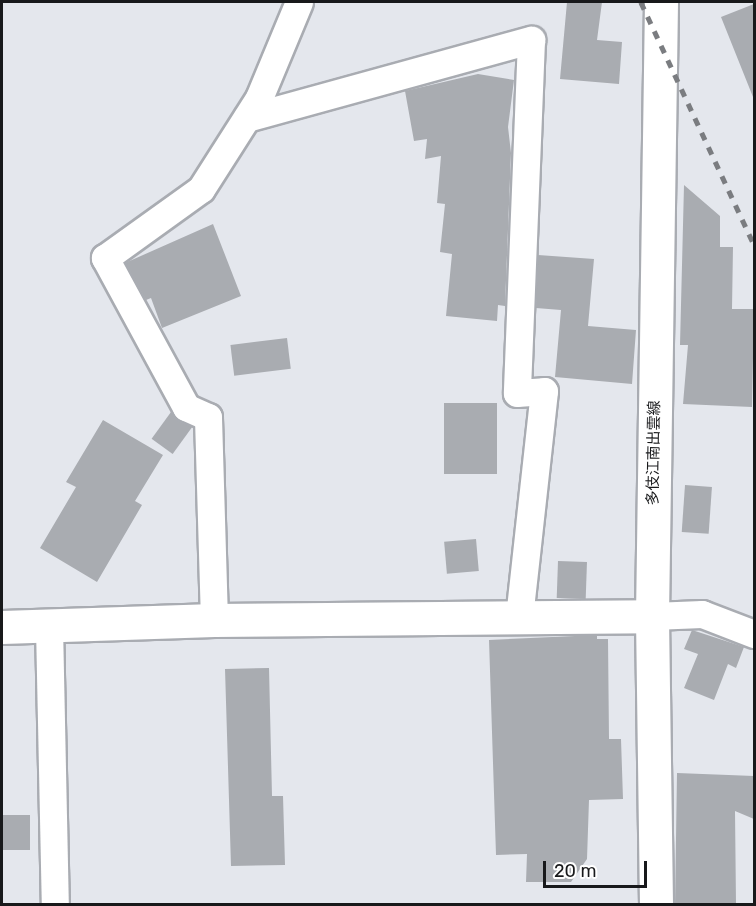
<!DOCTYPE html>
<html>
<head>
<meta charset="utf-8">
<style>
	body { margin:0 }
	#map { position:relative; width:756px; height:906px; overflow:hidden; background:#e4e7ed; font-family:Rubik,"Noto Sans JP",sans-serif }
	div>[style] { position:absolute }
	.building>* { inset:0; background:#a9acb1; transform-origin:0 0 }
	.roads { filter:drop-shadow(2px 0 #a9acb2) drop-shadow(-2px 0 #a9acb2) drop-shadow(0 2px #a9acb2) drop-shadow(0 -2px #a9acb2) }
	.street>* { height:27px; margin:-13.5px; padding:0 13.5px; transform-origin:13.5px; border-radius:13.5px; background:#fff }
	.secondary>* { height:33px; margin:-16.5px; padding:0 16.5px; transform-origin:16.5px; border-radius:16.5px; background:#fff }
	.rail>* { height:4.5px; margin-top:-2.25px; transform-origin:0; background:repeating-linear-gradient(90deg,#7a7c80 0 8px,transparent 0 16px) }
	span { translate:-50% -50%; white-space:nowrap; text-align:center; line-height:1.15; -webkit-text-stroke:6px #fff; paint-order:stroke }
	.street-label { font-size:15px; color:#18191b }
	.frame { position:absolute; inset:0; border:3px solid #18191b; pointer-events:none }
	.scale { position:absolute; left:543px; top:861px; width:104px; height:27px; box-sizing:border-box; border:3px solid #18191b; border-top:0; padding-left:8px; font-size:18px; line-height:21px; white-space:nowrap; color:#18191b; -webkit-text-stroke:4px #fff; paint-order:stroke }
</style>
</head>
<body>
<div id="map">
	<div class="building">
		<div style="clip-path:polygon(567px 2px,602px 2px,597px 40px,622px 42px,619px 84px,560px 79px)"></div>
		<div style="clip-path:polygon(754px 4px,754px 97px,753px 97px,721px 17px)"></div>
		<div style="clip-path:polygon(478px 74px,514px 80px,508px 127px,511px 153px,505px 306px,498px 305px,497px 321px,446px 316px,452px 254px,440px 252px,445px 204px,437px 203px,441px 156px,425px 159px,427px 139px,414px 141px,405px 91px)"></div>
		<div style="clip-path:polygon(684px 185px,720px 216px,720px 247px,733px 247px,732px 309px,754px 309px,752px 407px,683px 404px,688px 345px,680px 345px)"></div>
		<div style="clip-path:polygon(213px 224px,241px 296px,162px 328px,151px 298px,146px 300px,125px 263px)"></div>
		<div style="clip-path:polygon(538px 255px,594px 259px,588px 326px,636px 330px,632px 384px,555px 377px,561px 310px,536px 308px)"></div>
		<div style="left:287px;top:338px;width:31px;height:57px;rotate:83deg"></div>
		<div style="left:444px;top:403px;width:53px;height:71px"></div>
		<div style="left:171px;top:412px;width:26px;height:33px;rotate:36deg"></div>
		<div style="clip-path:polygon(103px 420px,163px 455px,135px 501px,142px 505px,97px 582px,40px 548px,76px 487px,66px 482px)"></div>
		<div style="left:685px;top:485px;width:27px;height:47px;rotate:4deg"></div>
		<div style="left:476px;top:539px;width:32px;height:32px;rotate:85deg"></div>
		<div style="left:558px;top:561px;width:29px;height:37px;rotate:2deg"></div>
		<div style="clip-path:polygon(692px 630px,744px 647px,736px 668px,728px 664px,714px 700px,684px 688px,698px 654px,684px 649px)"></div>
		<div style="clip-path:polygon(597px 635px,597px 639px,608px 639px,609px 739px,621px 739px,623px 799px,589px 800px,587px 859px,571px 882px,526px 882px,527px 854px,496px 855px,489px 640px)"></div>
		<div style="clip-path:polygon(269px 668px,272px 796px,283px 796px,285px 865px,231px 866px,225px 669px)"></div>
		<div style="clip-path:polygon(677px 773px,754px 776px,754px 819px,735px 811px,736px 904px,675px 904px)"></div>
		<div style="left:30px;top:815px;width:35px;height:28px;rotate:90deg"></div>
	</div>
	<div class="roads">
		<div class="street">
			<div style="left:247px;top:118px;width:295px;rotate:-15.4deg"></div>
			<div style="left:531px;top:40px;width:353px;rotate:92.3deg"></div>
			<div style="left:517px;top:393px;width:27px;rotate:-4deg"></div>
			<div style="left:544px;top:391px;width:227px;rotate:96.3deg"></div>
			<div style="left:652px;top:616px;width:50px;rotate:-2.3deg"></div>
			<div style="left:702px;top:614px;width:56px;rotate:21deg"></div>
			<div style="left:214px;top:620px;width:203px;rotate:-91.7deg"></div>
			<div style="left:208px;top:417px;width:24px;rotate:-156deg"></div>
			<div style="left:186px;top:407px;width:170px;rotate:-118.5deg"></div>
			<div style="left:105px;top:258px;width:118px;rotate:-35.7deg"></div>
			<div style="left:201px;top:189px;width:108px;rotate:-57.5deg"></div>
			<div style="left:259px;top:98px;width:104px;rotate:-67.4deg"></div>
			<div style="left:49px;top:626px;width:278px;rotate:88.8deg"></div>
		</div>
		<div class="secondary">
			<div style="left:2px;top:627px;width:212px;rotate:-1.9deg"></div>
			<div style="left:214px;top:620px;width:438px;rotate:-0.5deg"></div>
			<div style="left:656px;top:904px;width:288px;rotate:-90.8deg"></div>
			<div style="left:652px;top:616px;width:614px;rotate:-89.16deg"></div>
		</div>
	</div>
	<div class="rail">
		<div style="left:641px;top:2px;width:267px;rotate:65deg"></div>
	</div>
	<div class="street-label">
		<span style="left:654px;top:453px;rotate:-89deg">多伎江南出雲線</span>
	</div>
	<div class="frame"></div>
	<div class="scale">20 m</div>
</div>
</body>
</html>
